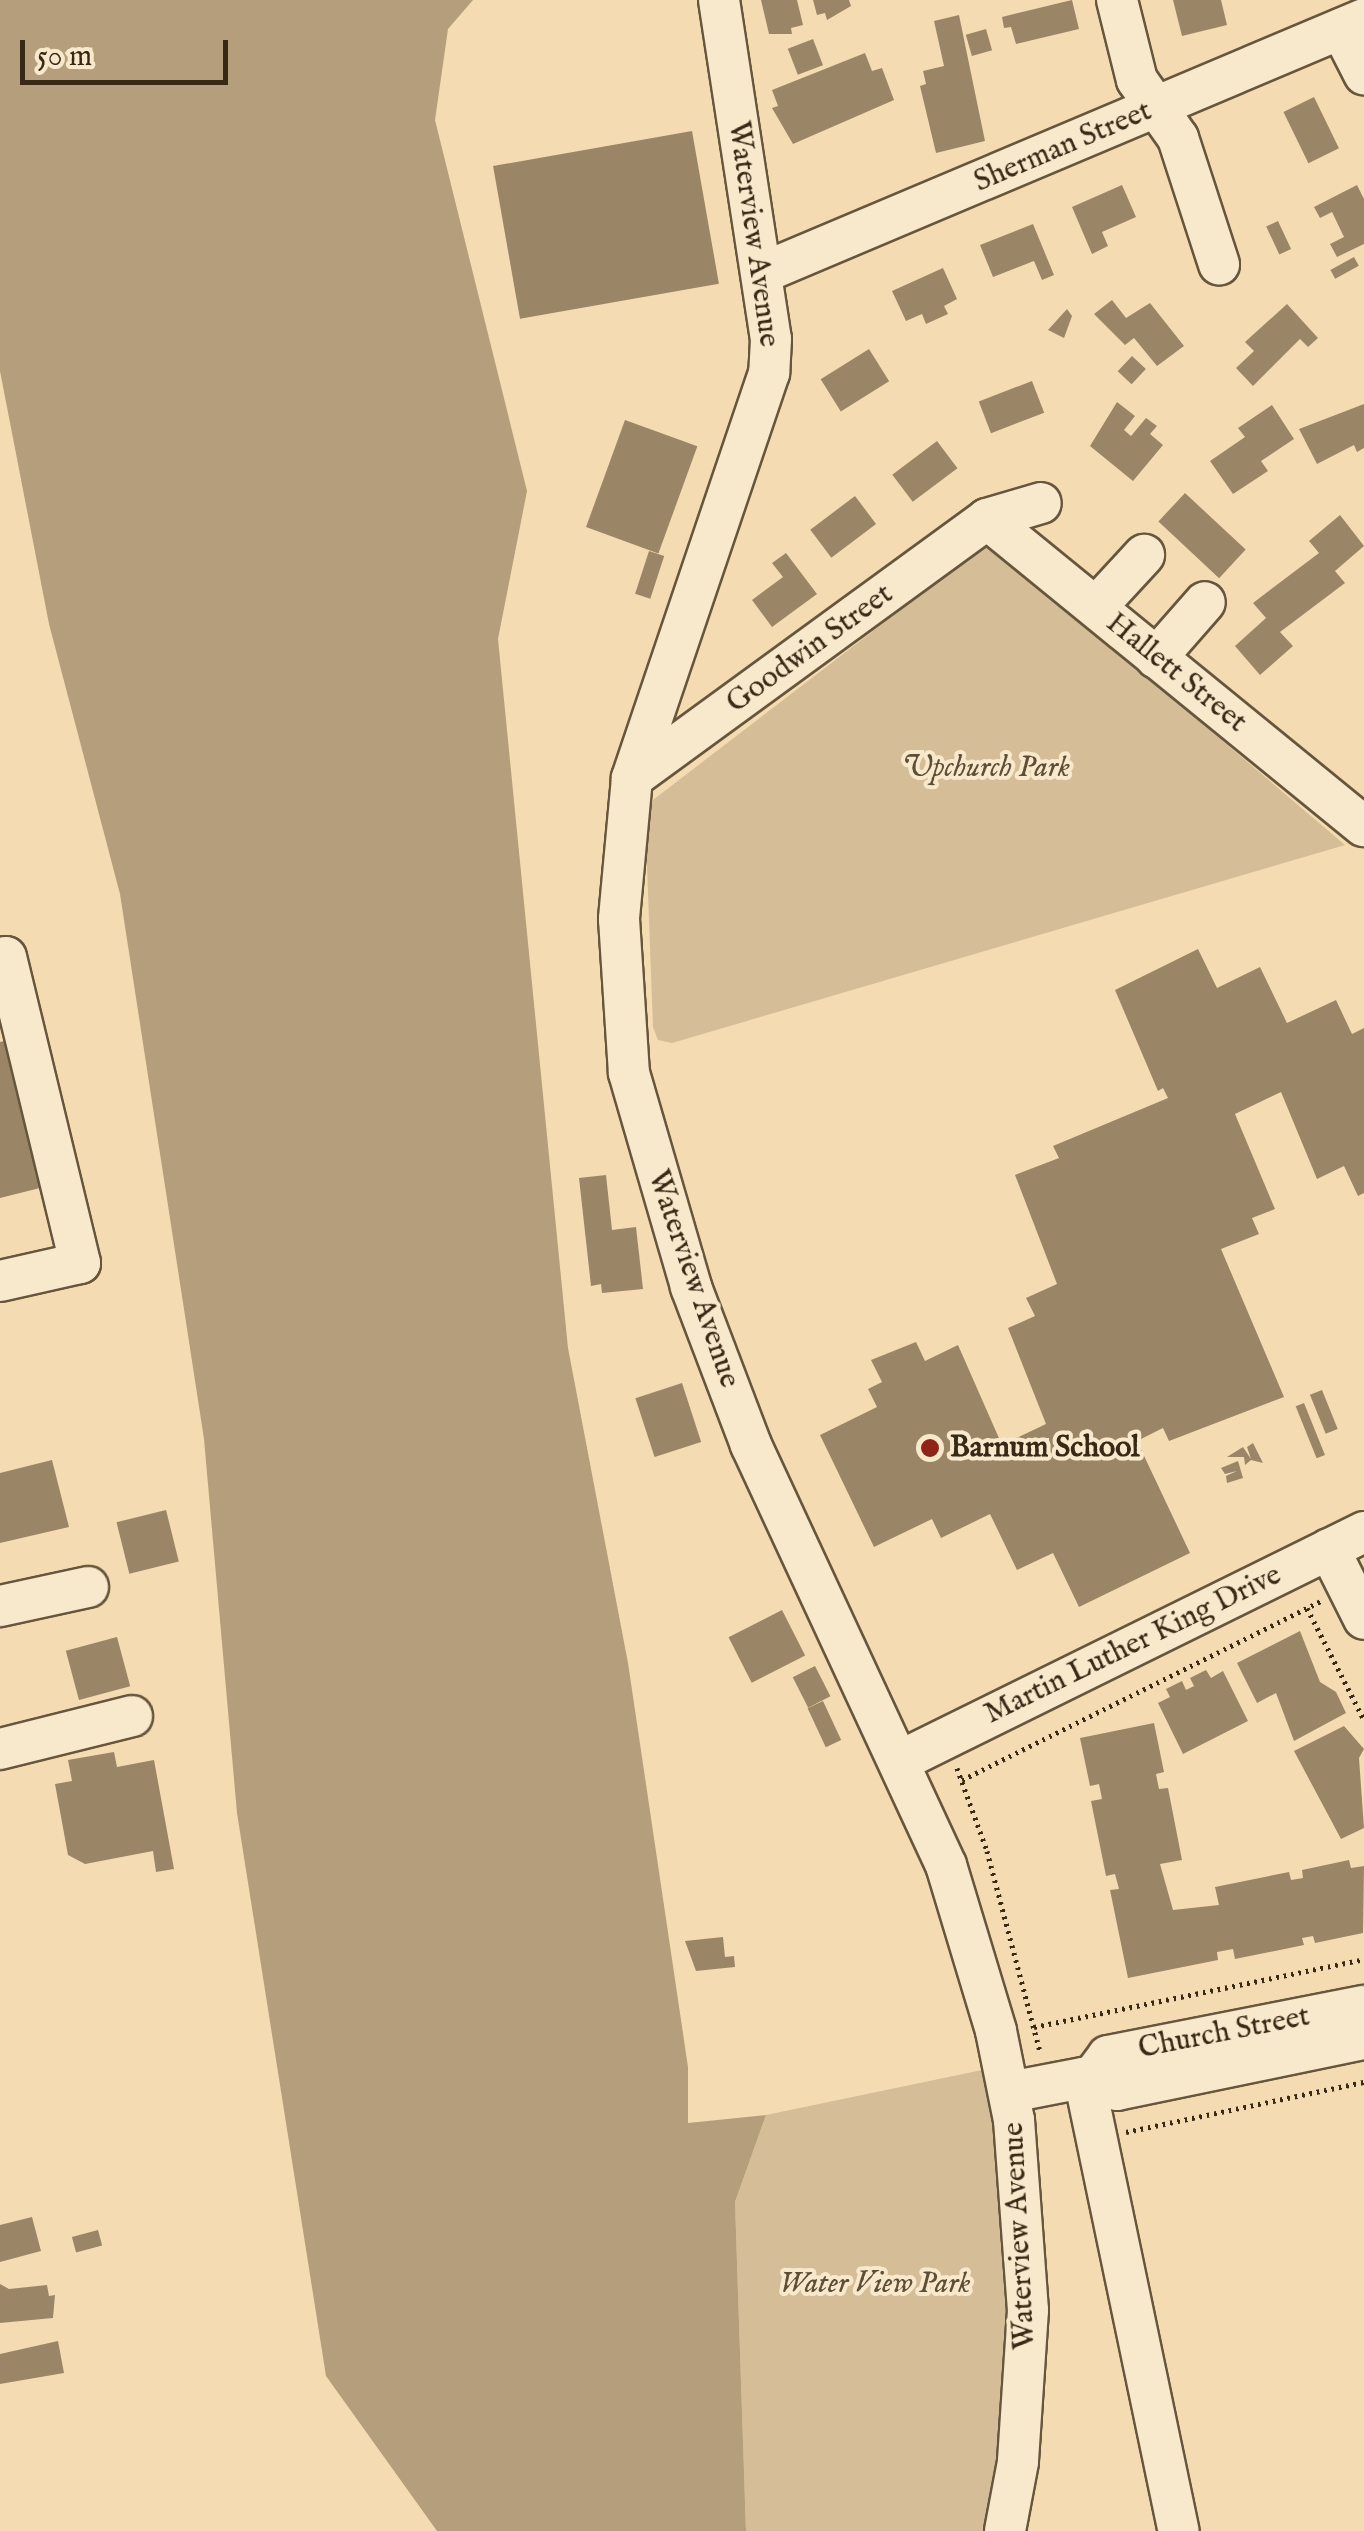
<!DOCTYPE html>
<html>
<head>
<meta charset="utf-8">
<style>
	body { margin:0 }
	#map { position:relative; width:1364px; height:2531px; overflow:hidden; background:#f5dbb1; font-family:"IM FELL English",serif }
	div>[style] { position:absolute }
	.green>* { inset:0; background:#d5bd97 }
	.water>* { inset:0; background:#b49e7c }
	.building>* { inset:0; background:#9a8667; transform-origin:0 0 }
	.path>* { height:5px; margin-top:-2.5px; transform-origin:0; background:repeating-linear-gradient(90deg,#372916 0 2.5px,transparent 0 7.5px) }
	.roads { filter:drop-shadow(2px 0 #66563d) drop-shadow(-2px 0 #66563d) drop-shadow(0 2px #66563d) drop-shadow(0 -2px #66563d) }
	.minor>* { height:40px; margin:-20px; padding:0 20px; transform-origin:20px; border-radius:20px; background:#f8e8cc }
	.dots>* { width:28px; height:28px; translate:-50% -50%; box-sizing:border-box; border:5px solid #f8e8cc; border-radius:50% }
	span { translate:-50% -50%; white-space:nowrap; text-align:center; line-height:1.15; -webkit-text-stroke:8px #f8e8cc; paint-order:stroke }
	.street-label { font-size:30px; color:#372916 }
	.park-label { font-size:30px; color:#5e4e36; font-style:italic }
	.poi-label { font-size:30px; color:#372916; font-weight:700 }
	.left { translate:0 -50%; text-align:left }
	.scale { position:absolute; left:20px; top:40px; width:208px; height:45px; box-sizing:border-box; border:5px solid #372916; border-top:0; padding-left:12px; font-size:30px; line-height:35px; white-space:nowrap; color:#372916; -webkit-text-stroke:8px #f8e8cc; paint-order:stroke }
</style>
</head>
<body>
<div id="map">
	<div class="green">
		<div style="clip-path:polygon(989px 542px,1345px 845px,672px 1043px,658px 1040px,653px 1027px,645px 811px,649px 803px)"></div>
		<div style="clip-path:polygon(987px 2069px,1011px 2266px,1002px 2451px,987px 2531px,746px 2531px,735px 2202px,766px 2115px)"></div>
	</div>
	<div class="water">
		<div style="clip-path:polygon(0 0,473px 0,448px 29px,435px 120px,527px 491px,498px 639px,568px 1348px,628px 1663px,688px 2067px,688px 2123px,766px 2115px,735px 2202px,746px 2531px,437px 2531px,326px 2376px,237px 1813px,204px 1439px,120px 894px,49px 624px,0 371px)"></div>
	</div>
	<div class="building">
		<div style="clip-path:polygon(761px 0,797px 0,803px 25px,791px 28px,792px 34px,769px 34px)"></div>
		<div style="clip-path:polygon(813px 0,849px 0,851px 6px,827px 20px,825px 13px,817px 15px)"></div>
		<div style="clip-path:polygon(1072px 0,1079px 29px,1016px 44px,1011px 27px,1004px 28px,1002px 17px)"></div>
		<div style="clip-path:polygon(1173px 0,1221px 0,1227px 25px,1182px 36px)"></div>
		<div style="clip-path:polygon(959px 15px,985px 141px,936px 153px,920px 86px,926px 84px,923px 71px,944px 66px,934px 21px)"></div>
		<div style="left:986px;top:29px;width:22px;height:21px;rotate:74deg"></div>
		<div style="left:813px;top:39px;width:28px;height:27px;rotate:69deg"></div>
		<div style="clip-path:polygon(865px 53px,872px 71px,882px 68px,894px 100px,793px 144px,772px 108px,778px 106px,772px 90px)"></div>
		<div style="left:1314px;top:97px;width:57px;height:34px;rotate:64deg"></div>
		<div style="left:692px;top:131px;width:155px;height:202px;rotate:80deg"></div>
		<div style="clip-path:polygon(1122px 185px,1136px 217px,1102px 232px,1108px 246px,1092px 254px,1072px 207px)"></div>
		<div style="clip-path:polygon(1357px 185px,1364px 199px,1364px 244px,1337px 257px,1330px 244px,1344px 237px,1332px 212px,1320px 218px,1314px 207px)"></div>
		<div style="left:1278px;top:221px;width:31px;height:13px;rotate:65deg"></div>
		<div style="clip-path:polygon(1033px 224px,1054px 275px,1042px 280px,1034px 261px,993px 277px,980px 245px)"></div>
		<div style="left:1354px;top:257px;width:10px;height:27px;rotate:61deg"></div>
		<div style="clip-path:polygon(943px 268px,957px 299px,944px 306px,948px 314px,926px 324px,922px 314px,906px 321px,892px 291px)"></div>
		<div style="clip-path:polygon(1112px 300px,1126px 318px,1150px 303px,1184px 346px,1157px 366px,1134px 338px,1125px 345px,1094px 314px)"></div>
		<div style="clip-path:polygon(1287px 304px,1318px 338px,1308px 347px,1300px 339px,1253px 386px,1236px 368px,1254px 351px,1245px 342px)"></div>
		<div style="clip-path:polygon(1067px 309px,1072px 316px,1064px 338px,1048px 330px)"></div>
		<div style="left:869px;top:349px;width:38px;height:57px;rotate:58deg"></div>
		<div style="left:1132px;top:356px;width:19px;height:21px;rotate:43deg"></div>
		<div style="left:1032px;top:381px;width:34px;height:57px;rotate:69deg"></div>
		<div style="clip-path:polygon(1117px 402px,1135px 416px,1124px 430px,1131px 436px,1146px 418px,1157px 426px,1150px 434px,1163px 445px,1133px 481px,1090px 446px)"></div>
		<div style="clip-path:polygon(1364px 404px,1364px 448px,1357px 452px,1354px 445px,1317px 464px,1299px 429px)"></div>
		<div style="clip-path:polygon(1272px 405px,1294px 439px,1261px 461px,1268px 471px,1233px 494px,1210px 461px,1245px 437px,1238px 428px)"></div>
		<div style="left:625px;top:420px;width:77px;height:114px;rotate:20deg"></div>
		<div style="left:937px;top:441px;width:34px;height:56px;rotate:53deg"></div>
		<div style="left:1185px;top:493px;width:83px;height:39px;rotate:43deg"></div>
		<div style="left:855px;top:496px;width:35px;height:56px;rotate:53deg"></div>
		<div style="clip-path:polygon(1340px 515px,1364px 546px,1335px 571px,1345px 583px,1280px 632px,1293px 646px,1260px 675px,1235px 646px,1266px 618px,1253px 603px,1319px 553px,1309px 541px)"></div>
		<div style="left:649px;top:551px;width:16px;height:45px;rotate:18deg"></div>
		<div style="clip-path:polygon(786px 553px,817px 594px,772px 627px,752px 600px,783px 577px,772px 563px)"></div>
		<div style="clip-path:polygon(1198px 949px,1217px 988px,1260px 967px,1287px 1023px,1336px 1000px,1352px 1034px,1364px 1028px,1364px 1193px,1358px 1196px,1344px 1166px,1317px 1179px,1281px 1092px,1235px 1114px,1275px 1209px,1252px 1218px,1259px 1234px,1221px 1249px,1284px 1397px,1169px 1441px,1163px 1428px,1137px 1441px,1190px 1553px,1079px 1607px,1053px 1553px,1017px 1570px,990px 1514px,941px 1538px,932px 1519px,874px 1547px,820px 1435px,877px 1407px,868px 1389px,882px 1382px,871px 1360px,916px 1342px,925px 1361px,958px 1345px,1002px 1445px,1046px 1424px,1008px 1328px,1035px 1316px,1026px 1298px,1057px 1284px,1015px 1175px,1059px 1158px,1053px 1146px,1168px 1098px,1163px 1088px,1158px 1091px,1115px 990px)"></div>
		<div style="clip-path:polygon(4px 1041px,40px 1188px,0 1198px,0 1042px)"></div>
		<div style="clip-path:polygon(606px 1175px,612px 1230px,636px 1227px,643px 1289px,602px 1293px,601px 1284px,591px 1286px,579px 1178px)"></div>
		<div style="left:682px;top:1383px;width:62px;height:49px;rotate:72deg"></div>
		<div style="left:1322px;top:1390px;width:42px;height:13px;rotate:68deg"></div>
		<div style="left:1304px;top:1403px;width:56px;height:9px;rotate:68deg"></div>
		<div style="clip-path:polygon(1253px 1443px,1263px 1463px,1251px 1460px,1245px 1465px,1244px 1457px,1227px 1457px,1243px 1447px,1251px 1459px,1247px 1447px)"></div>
		<div style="clip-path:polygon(52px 1460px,69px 1527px,0 1543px,0 1473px)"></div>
		<div style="clip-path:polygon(1238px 1461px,1243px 1478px,1227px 1483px,1226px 1476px,1237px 1471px,1225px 1474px,1221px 1468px)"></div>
		<div style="left:166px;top:1510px;width:53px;height:51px;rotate:76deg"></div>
		<div style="left:782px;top:1610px;width:51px;height:60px;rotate:63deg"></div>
		<div style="clip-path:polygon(1300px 1631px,1320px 1682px,1336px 1692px,1346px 1713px,1294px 1741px,1276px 1693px,1257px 1703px,1237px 1663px)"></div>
		<div style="left:117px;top:1637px;width:51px;height:53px;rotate:75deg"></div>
		<div style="left:815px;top:1666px;width:34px;height:25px;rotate:63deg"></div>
		<div style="clip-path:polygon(1206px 1670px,1211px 1678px,1223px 1671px,1248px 1721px,1183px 1754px,1158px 1703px,1170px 1697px,1166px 1689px,1182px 1681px,1186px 1690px,1194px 1686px,1190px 1678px)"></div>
		<div style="left:823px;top:1701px;width:43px;height:17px;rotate:65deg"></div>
		<div style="clip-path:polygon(1154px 1723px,1164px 1772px,1156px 1774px,1159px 1789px,1168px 1788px,1182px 1860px,1160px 1864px,1173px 1910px,1219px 1905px,1215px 1887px,1289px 1872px,1291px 1880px,1303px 1878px,1302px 1870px,1349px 1860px,1351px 1868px,1364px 1866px,1363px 1933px,1315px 1943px,1313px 1936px,1302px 1938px,1304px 1945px,1235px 1959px,1233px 1949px,1217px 1952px,1218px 1960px,1128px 1978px,1110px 1890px,1119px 1889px,1115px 1874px,1106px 1876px,1091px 1801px,1102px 1799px,1099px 1784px,1090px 1786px,1080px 1738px)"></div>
		<div style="clip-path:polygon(1344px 1726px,1364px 1749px,1359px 1758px,1364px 1828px,1341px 1839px,1294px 1751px)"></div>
		<div style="clip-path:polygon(114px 1752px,117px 1767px,154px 1760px,174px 1869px,156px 1872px,153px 1851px,85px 1864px,68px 1855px,55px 1784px,72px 1781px,68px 1760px)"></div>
		<div style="clip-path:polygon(723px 1937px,725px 1957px,734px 1956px,735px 1967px,696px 1971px,685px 1941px)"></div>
		<div style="clip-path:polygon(32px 2217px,41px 2251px,0 2262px,0 2225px)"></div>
		<div style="left:98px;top:2230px;width:16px;height:27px;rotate:75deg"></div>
		<div style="clip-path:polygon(0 2284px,9px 2289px,47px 2285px,49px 2296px,55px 2295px,53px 2318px,0 2323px)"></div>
		<div style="clip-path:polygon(58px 2341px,64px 2373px,0 2384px,0 2354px)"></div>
	</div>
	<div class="path">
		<div style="left:1307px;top:1608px;width:126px;rotate:63deg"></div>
		<div style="left:957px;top:1768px;width:88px;rotate:70.1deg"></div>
		<div style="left:987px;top:1851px;width:208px;rotate:75.2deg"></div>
		<div style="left:962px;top:1780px;width:401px;rotate:-26.5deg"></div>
		<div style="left:1034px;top:2027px;width:337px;rotate:-11.6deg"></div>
		<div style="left:1126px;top:2132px;width:243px;rotate:-11.9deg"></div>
	</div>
	<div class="roads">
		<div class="minor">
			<div style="left:719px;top:0;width:343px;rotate:81.3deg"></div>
			<div style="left:771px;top:339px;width:34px;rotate:93deg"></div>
			<div style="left:769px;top:373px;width:428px;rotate:108.7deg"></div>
			<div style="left:632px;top:778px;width:142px;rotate:95.3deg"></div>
			<div style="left:619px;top:919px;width:154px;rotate:86.3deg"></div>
			<div style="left:629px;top:1073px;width:223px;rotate:73.8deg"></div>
			<div style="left:691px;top:1287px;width:169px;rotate:69.2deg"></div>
			<div style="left:751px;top:1445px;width:463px;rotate:65.1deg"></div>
			<div style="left:946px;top:1865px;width:173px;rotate:73.2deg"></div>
			<div style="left:996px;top:2031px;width:91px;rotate:78.6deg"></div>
			<div style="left:1014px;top:2120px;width:191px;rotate:85.8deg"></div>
			<div style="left:1028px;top:2310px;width:152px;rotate:93.8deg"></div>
			<div style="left:1018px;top:2462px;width:70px;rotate:100.7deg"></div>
			<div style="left:1117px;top:0;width:82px;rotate:76deg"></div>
			<div style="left:1137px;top:80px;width:71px;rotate:54.7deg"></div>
			<div style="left:1178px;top:138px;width:133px;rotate:72deg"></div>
			<div style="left:1341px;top:29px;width:51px;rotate:62.9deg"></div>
			<div style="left:762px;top:273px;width:653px;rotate:-22.88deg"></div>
			<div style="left:987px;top:519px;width:486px;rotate:39.2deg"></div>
			<div style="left:1096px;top:607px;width:71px;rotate:-47.3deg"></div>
			<div style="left:1156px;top:658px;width:74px;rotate:-48.8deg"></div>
			<div style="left:632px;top:778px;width:439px;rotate:-36.1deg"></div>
			<div style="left:987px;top:519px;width:56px;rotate:-16.5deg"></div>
			<div style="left:0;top:959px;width:6px;rotate:-18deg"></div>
			<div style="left:6px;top:957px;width:315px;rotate:76.4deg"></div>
			<div style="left:80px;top:1263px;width:82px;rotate:167.3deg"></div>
			<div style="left:1329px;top:1549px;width:78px;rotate:63.4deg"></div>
			<div style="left:0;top:1606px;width:90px;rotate:-12.2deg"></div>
			<div style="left:0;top:1749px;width:136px;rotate:-14deg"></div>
			<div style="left:902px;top:1760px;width:515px;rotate:-26.27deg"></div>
			<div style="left:1093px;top:2076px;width:28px;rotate:30deg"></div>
			<div style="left:1117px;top:2090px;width:252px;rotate:-11.7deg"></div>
			<div style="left:1084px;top:2078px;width:463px;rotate:78.2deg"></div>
			<div style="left:1010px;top:2092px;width:85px;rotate:-10.9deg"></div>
			<div style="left:1093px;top:2076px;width:25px;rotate:-53deg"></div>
			<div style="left:1108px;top:2056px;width:261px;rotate:-11.1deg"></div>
		</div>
	</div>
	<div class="dots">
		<div style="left:930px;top:1448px;background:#8f2418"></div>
	</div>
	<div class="street-label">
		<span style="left:1063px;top:147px;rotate:-23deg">Sherman Street</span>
		<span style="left:753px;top:234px;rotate:82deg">Waterview Avenue</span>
		<span style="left:810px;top:649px;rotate:-36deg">Goodwin Street</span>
		<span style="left:1176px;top:673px;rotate:39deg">Hallett Street</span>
		<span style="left:693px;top:1279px;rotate:71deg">Waterview Avenue</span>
		<span style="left:1133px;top:1645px;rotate:-26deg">Martin Luther King Drive</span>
		<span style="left:1224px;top:2033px;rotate:-11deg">Church Street</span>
		<span style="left:1020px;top:2236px;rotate:-93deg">Waterview Avenue</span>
	</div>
	<div class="park-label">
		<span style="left:986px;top:768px">Upchurch Park</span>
		<span style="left:875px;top:2284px">Water View Park</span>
	</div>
	<div class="poi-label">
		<span class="left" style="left:950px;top:1448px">Barnum School</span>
	</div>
	<div class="scale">50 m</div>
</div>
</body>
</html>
